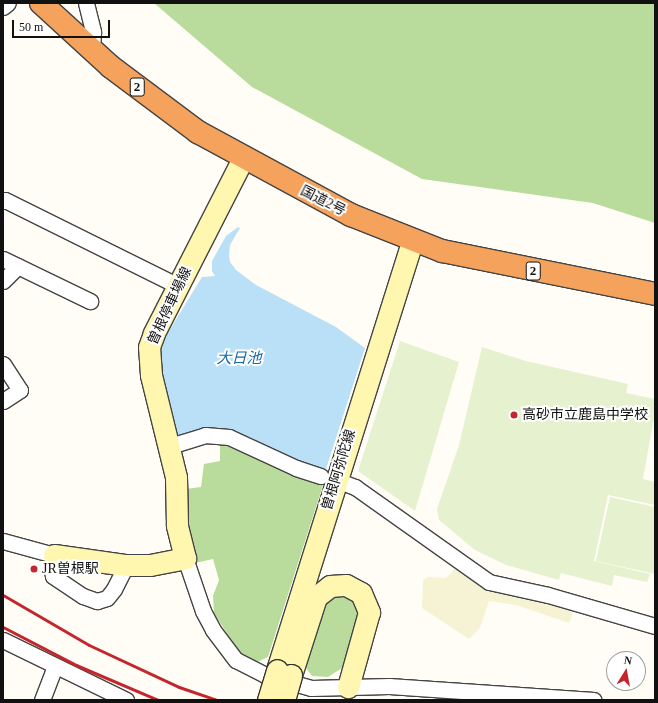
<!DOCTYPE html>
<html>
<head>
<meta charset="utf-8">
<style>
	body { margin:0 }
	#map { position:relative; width:658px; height:703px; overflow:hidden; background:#fffdf5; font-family:"Times New Roman","Noto Sans JP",serif }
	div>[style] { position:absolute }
	.farmland>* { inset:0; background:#f6f3d4 }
	.forest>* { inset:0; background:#b9dc9c }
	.pitch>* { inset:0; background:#e6f2cf }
	.water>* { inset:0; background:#b9e0f7 }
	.roads { filter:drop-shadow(1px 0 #444) drop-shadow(-1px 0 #444) drop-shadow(0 1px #444) drop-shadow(0 -1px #444) }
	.street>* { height:15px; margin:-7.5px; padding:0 7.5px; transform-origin:7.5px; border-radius:7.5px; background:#fff }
	.secondary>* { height:21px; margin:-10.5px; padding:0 10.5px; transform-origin:10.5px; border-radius:10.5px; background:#fff6b0 }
	.highway>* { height:22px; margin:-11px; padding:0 11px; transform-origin:11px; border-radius:11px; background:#f5a25d }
	.rail>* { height:3px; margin:-1.5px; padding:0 1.5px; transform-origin:1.5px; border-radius:1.5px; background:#c4262e }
	.bridges { filter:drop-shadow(1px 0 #333) drop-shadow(-1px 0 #333) drop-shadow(0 1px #333) drop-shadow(0 -1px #333) }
	.secondary-bridge>* { height:21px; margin:-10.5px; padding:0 10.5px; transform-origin:10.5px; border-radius:10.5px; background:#fff6b0 }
	.dots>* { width:11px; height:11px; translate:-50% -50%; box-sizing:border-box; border:2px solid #fff; border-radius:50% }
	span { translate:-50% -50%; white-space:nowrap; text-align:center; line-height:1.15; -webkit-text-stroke:4px #fff; paint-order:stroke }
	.shield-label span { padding:1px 3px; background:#fff; border:1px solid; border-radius:3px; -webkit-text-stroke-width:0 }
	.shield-label { font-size:13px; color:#111; font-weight:700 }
	.street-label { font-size:14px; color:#111 }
	.poi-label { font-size:14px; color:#111 }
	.left { translate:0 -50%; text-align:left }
	.water-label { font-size:15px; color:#1768a6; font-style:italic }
	.frame { position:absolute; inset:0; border:4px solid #111; pointer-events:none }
	.north { position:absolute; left:606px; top:651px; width:40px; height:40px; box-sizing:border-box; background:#fff; border:1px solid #a0a0a0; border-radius:50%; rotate:11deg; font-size:11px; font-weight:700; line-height:16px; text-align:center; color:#111 }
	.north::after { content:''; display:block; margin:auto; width:14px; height:18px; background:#c4262e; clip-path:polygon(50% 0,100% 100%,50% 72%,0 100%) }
	.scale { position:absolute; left:12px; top:20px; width:98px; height:18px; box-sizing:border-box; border:2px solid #111; border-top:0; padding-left:5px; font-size:12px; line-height:14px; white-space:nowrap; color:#111; -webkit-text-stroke:3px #fff; paint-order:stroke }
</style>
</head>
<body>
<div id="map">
	<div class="farmland">
		<div style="clip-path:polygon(456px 568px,480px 583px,573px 608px,571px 619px,569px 623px,516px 605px,489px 601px,480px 628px,469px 639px,422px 608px,423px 580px,428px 577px,446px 578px)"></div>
	</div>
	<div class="forest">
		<div style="clip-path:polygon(154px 3px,655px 3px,655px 223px,593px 203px,422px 179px,252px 87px)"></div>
		<div style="clip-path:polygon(220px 441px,324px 482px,268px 657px,255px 663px,238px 651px,214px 613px,213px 596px,219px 580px,213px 559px,195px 563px,185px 515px,186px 489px,201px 487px,204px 464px,220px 461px)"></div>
		<div style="clip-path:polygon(340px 594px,355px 601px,358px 606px,359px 620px,342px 668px,328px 677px,312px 676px,303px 664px,320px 610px,327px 599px)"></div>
	</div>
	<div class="pitch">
		<div style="clip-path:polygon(400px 341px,459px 362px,415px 511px,358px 471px)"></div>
		<div style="clip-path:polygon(482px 347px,526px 361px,628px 384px,626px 393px,655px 399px,655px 412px,643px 479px,655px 482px,655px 505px,608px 495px,594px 561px,650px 574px,647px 582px,614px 575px,612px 586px,561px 573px,559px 580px,506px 565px,475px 550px,439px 520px,437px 509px,459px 445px)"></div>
		<div style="clip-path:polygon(610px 497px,655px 507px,655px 574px,596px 561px)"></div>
	</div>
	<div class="water">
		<div style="clip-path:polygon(238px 227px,240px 228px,230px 245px,229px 255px,230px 262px,236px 270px,256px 285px,336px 327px,365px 348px,325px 472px,288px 459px,250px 437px,229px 432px,177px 438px,160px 377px,160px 359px,164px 339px,202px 277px,215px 276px,212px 271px,212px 261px,226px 236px)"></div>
	</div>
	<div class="roads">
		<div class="street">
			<div style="left:86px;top:3px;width:30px;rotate:76deg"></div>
			<div style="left:93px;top:32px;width:17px;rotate:93deg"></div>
			<div style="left:3px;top:7px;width:6px;rotate:-39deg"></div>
			<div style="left:3px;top:201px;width:2px;rotate:-27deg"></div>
			<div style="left:5px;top:200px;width:193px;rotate:26.4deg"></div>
			<div style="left:3px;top:259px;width:97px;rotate:25.8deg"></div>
			<div style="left:3px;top:281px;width:21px;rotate:-45deg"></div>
			<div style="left:3px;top:364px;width:31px;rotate:57deg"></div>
			<div style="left:20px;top:390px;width:20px;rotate:147deg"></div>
			<div style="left:170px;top:446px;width:37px;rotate:-17deg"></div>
			<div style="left:205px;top:435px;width:24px;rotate:5deg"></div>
			<div style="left:229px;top:437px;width:74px;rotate:24.8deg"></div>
			<div style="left:296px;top:468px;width:26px;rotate:18deg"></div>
			<div style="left:347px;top:484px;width:9px;rotate:21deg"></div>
			<div style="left:355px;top:487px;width:164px;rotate:35.3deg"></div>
			<div style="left:489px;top:582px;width:60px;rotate:12.4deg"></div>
			<div style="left:548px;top:595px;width:111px;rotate:16.2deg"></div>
			<div style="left:3px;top:541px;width:53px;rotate:15.4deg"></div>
			<div style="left:54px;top:555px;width:12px;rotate:104deg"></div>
			<div style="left:51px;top:567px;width:9px;rotate:77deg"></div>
			<div style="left:53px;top:576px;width:36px;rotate:34deg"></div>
			<div style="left:83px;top:596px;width:15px;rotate:20deg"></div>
			<div style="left:97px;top:601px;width:10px;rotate:-17deg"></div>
			<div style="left:107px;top:598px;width:11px;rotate:-52deg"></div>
			<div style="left:114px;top:589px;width:27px;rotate:-63deg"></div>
			<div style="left:185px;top:558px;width:56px;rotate:71.2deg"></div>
			<div style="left:203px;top:611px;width:21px;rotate:62deg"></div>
			<div style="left:213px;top:630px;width:38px;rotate:53deg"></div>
			<div style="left:236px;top:660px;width:33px;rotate:27deg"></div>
			<div style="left:265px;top:675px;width:48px;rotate:15.8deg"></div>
			<div style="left:311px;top:688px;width:78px;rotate:-1.5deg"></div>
			<div style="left:389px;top:686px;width:205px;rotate:3.9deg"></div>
			<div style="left:3px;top:640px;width:137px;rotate:26deg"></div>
			<div style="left:42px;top:700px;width:36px;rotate:-69deg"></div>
		</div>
		<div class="secondary">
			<div style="left:54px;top:555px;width:73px;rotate:7.9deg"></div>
			<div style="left:126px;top:565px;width:24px"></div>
			<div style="left:150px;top:565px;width:36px;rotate:-11deg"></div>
			<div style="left:185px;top:558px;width:34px;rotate:-104deg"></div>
			<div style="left:177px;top:525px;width:48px;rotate:-91.2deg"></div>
			<div style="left:176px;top:477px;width:105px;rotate:-103.8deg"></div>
			<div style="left:151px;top:375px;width:28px;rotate:-94deg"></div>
			<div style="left:149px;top:347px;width:15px;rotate:-70deg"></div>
			<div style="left:154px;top:333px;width:196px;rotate:-63deg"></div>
			<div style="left:277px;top:670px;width:450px;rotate:-72.5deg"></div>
			<div style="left:291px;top:675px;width:82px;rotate:-72.2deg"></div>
			<div style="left:316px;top:597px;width:18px;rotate:-38deg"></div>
			<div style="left:330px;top:586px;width:16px;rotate:-4deg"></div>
			<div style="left:346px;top:585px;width:17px;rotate:28deg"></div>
			<div style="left:361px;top:593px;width:21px;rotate:67deg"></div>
			<div style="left:369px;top:612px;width:78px;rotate:105.6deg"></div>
		</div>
		<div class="highway">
			<div style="left:41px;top:3px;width:95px;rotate:42.4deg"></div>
			<div style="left:111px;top:67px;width:109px;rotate:36.8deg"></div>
			<div style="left:198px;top:132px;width:174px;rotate:28.5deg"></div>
			<div style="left:351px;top:215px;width:98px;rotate:21.6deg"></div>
			<div style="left:442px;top:251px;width:217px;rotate:11.4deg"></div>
		</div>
	</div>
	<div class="rail">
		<div style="left:3px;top:595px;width:99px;rotate:30.2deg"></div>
		<div style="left:89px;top:645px;width:99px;rotate:25deg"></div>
		<div style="left:179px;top:687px;width:39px;rotate:19deg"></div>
		<div style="left:3px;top:627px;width:82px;rotate:27.5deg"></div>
		<div style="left:76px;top:665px;width:89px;rotate:23.1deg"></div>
	</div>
	<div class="bridges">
		<div class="secondary-bridge">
			<div style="left:268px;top:700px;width:31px;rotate:-73deg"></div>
			<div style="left:284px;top:700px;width:26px;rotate:-74deg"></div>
		</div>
	</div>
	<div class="dots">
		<div style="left:514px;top:415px;background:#c4262e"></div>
		<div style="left:34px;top:569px;background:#c4262e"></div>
	</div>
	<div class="shield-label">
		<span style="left:137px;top:87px">2</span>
		<span style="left:533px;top:271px">2</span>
	</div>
	<div class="street-label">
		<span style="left:323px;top:201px;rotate:27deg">国道2号</span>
		<span style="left:170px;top:306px;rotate:-65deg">曽根停車場線</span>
		<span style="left:339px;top:470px;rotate:-73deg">曽根阿弥陀線</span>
	</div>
	<div class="poi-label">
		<span class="left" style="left:522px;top:415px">高砂市立鹿島中学校</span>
		<span class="left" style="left:42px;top:569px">JR曽根駅</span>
	</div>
	<div class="water-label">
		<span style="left:239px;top:359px">大日池</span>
	</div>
	<div class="frame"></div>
	<div class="north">N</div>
	<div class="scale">50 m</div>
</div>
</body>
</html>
